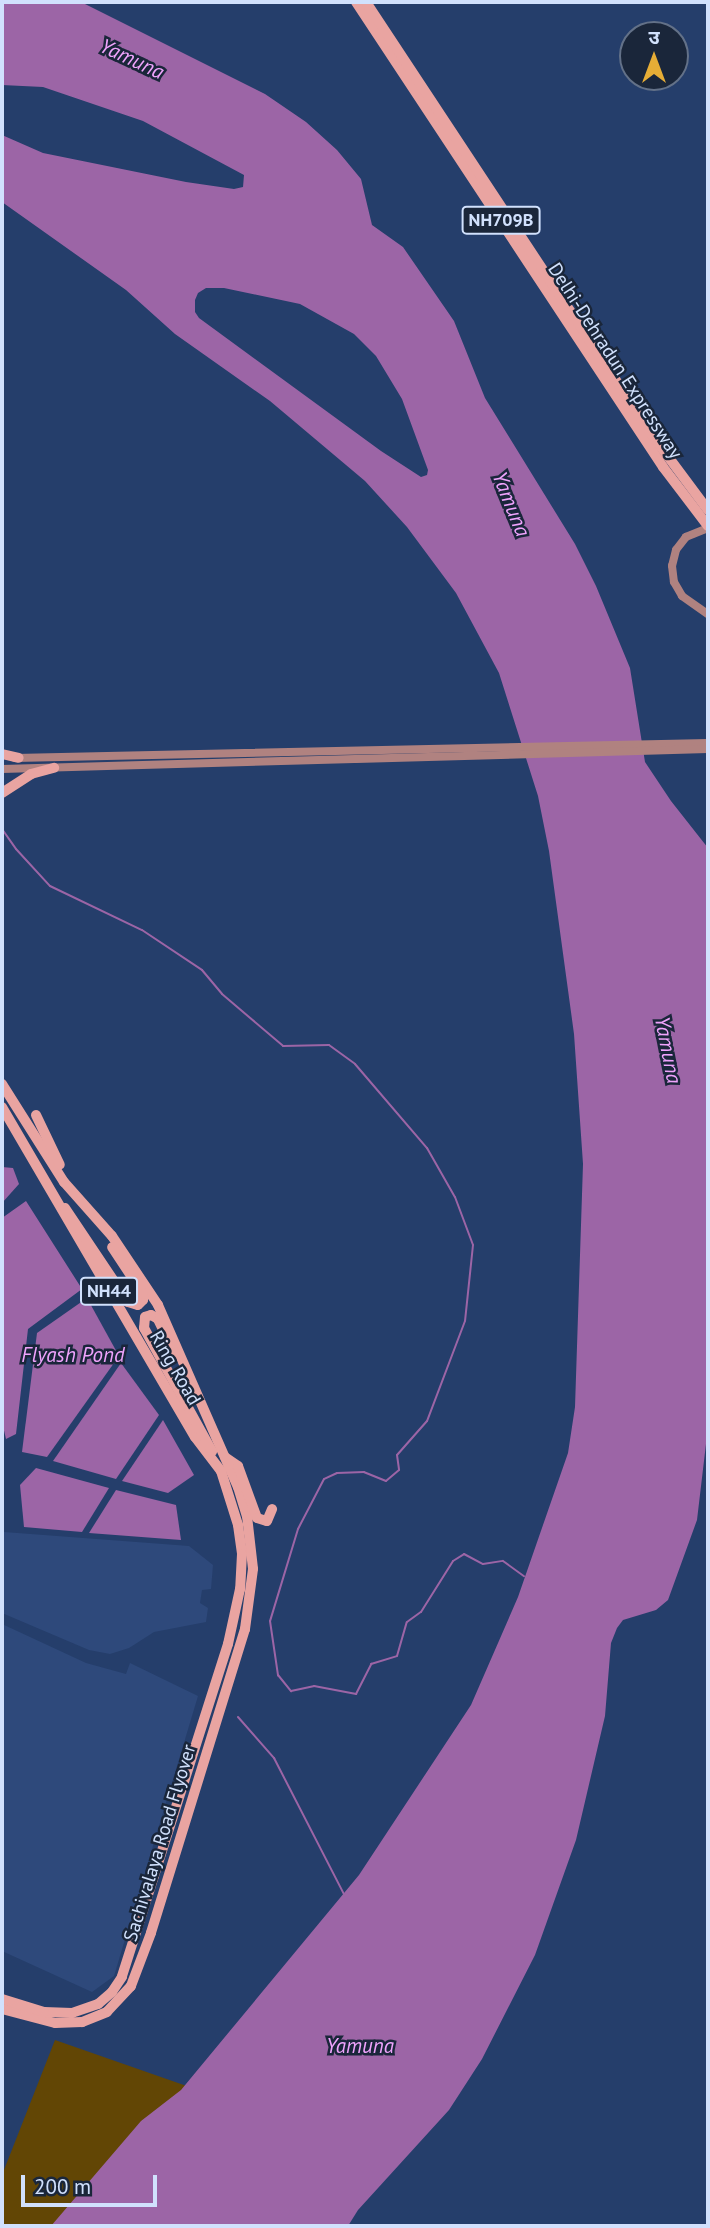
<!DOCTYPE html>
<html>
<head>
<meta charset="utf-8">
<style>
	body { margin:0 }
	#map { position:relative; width:710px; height:2228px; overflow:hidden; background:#253e6b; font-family:"PT Sans","Noto Sans Devanagari",sans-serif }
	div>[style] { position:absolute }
	.built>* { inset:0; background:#2e497b }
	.green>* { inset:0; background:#624605 }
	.water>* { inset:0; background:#9c65a6 }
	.stream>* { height:2px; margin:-1px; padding:0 1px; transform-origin:1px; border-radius:1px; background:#9c65a6 }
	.secondary>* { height:8px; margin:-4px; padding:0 4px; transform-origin:4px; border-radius:4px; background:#b08280 }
	.highway>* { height:10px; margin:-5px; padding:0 5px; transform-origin:5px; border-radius:5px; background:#e9a4a1 }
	span { translate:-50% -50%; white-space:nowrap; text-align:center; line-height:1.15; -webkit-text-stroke:5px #1a263a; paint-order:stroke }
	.shield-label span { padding:2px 5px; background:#1a263a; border:2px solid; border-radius:5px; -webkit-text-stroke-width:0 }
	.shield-label { font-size:18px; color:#d1e1fd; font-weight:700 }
	.street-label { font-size:19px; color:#d1e1fd }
	.water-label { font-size:21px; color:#efa3fc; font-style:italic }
	.frame { position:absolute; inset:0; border:4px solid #d1e1fd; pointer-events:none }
	.north { position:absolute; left:619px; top:21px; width:70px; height:70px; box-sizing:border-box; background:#1a263a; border:2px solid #637188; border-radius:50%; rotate:0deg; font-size:19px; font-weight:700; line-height:28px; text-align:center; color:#d1e1fd }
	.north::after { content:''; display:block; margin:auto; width:24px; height:32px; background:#e6ad36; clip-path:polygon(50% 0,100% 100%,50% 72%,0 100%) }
	.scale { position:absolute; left:21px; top:2175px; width:136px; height:32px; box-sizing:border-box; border:4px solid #d1e1fd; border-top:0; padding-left:9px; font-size:21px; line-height:24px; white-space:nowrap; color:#d1e1fd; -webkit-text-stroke:5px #1a263a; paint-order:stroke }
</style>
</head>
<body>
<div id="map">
	<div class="built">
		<div style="clip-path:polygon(4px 1532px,189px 1546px,213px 1565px,211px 1589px,202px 1590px,200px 1603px,208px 1608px,206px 1622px,154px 1632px,129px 1648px,110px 1654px,89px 1650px,2px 1613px)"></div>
		<div style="clip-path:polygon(2px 1624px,86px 1663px,126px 1674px,130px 1663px,198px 1696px,114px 1976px,92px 1992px,2px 1951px)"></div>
	</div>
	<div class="green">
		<div style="clip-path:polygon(55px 2040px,221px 2098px,137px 2226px,2px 2226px,2px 2175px)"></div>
	</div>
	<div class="water">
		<div style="clip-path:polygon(evenodd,2px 2px,81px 2px,265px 94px,306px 122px,337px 150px,361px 179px,372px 225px,403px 247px,454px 321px,485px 398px,575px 544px,596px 586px,630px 668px,645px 762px,671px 801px,708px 848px,708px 1427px,697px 1520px,668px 1600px,656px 1610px,623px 1620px,617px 1628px,611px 1643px,605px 1716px,576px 1840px,535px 1955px,482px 2059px,449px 2110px,358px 2210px,348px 2226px,51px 2226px,141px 2121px,181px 2090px,359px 1875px,471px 1705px,518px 1597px,568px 1453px,575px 1407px,583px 1164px,574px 1034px,549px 851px,538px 796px,499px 673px,456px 593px,407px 527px,365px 481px,270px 401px,175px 334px,126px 290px,2px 202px,2px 135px,43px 153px,186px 182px,234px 189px,243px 187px,244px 175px,143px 121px,43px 87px,2px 85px,2px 2px,206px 288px,224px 288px,300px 304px,354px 334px,376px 356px,402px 399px,428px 470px,427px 475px,421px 477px,381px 451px,199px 318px,195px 312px,195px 300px,198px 293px,206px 288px)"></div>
		<div style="clip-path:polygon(2px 1167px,13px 1168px,19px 1184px,2px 1203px)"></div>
		<div style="clip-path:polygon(26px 1201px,82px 1289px,28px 1329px,16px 1434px,6px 1439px,2px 1422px,2px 1218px)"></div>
		<div style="clip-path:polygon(87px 1298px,119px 1356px,47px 1457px,22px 1452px,37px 1333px)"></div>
		<div style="clip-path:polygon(121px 1363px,159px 1415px,116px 1479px,53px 1461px)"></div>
		<div style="clip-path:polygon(163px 1420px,194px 1475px,168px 1493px,122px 1481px)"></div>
		<div style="clip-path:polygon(36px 1468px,109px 1488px,82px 1532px,24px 1527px,20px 1485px)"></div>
		<div style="clip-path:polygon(116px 1490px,176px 1505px,181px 1540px,89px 1533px)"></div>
	</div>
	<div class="stream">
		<div style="left:2px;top:829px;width:24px;rotate:55deg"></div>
		<div style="left:16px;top:849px;width:50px;rotate:47.4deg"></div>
		<div style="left:50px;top:886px;width:102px;rotate:25.6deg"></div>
		<div style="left:142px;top:930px;width:72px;rotate:33.7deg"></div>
		<div style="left:202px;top:970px;width:31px;rotate:50deg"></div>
		<div style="left:222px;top:994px;width:80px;rotate:40.4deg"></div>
		<div style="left:283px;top:1046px;width:46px;rotate:-1.2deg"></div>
		<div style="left:329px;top:1045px;width:32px;rotate:36deg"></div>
		<div style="left:355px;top:1064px;width:111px;rotate:49.4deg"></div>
		<div style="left:427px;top:1148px;width:56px;rotate:60.3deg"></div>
		<div style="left:455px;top:1197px;width:51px;rotate:69.4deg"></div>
		<div style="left:473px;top:1245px;width:76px;rotate:96deg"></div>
		<div style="left:465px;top:1321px;width:107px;rotate:110.8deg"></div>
		<div style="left:427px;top:1421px;width:45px;rotate:131.4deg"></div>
		<div style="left:397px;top:1455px;width:15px;rotate:82deg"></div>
		<div style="left:399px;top:1470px;width:17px;rotate:140deg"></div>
		<div style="left:386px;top:1481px;width:24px;rotate:-158deg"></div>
		<div style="left:364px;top:1472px;width:27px;rotate:178deg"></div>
		<div style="left:337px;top:1473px;width:14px;rotate:155deg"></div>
		<div style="left:324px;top:1479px;width:56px;rotate:117.5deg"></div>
		<div style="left:298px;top:1529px;width:96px;rotate:106.9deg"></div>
		<div style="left:270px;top:1621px;width:55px;rotate:81.6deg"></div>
		<div style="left:278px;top:1675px;width:21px;rotate:51deg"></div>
		<div style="left:291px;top:1691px;width:24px;rotate:-12deg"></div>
		<div style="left:314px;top:1686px;width:43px;rotate:10.8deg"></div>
		<div style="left:356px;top:1694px;width:34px;rotate:-63deg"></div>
		<div style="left:371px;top:1664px;width:27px;rotate:-17deg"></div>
		<div style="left:397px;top:1656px;width:35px;rotate:-74deg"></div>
		<div style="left:407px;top:1622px;width:17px;rotate:-36deg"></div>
		<div style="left:421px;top:1612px;width:60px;rotate:-57.9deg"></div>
		<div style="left:453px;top:1561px;width:13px;rotate:-32deg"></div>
		<div style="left:464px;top:1554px;width:21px;rotate:28deg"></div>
		<div style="left:483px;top:1564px;width:20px;rotate:-9deg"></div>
		<div style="left:503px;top:1561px;width:26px;rotate:36deg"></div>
		<div style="left:238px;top:1717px;width:55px;rotate:48.7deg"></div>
		<div style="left:274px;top:1758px;width:155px;rotate:62.8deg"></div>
	</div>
	<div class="secondary">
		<div style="left:708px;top:528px;width:24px;rotate:158deg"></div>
		<div style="left:686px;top:537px;width:16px;rotate:128deg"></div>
		<div style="left:676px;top:550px;width:16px;rotate:104deg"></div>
		<div style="left:672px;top:566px;width:16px;rotate:83deg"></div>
		<div style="left:674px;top:582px;width:16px;rotate:60deg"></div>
		<div style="left:682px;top:596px;width:32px;rotate:35deg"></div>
		<div style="left:15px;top:758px;width:693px;rotate:-1.24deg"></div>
		<div style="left:2px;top:769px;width:706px;rotate:-1.62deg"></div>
	</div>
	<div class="highway">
		<div style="left:356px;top:2px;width:557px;rotate:56.57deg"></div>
		<div style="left:663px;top:467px;width:74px;rotate:52.7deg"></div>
		<div style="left:366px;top:2px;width:519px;rotate:56.55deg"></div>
		<div style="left:652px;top:435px;width:94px;rotate:53.3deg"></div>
		<div style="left:2px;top:754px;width:17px;rotate:13deg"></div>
		<div style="left:2px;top:793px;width:35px;rotate:-33deg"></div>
		<div style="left:31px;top:774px;width:24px;rotate:-15deg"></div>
		<div style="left:2px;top:1084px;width:116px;rotate:57.7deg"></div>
		<div style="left:64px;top:1182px;width:72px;rotate:48.4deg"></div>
		<div style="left:112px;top:1236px;width:83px;rotate:56.3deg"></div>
		<div style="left:158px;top:1305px;width:199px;rotate:66.3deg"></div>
		<div style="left:238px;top:1487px;width:30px;rotate:73deg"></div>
		<div style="left:247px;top:1516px;width:53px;rotate:83.5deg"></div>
		<div style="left:253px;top:1569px;width:61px;rotate:97.6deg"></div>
		<div style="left:245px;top:1629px;width:318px;rotate:107.2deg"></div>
		<div style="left:151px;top:1933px;width:57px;rotate:110.7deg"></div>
		<div style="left:131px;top:1986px;width:35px;rotate:133deg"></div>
		<div style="left:107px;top:2012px;width:27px;rotate:158deg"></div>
		<div style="left:82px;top:2022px;width:27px;rotate:178deg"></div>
		<div style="left:55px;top:2023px;width:55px;rotate:-165.2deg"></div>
		<div style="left:2px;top:1107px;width:382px;rotate:59.7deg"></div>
		<div style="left:195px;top:1437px;width:43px;rotate:52.6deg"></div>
		<div style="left:221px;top:1471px;width:57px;rotate:72.5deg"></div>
		<div style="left:238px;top:1525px;width:29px;rotate:82deg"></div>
		<div style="left:242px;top:1554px;width:35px;rotate:93deg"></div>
		<div style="left:240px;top:1589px;width:56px;rotate:102.3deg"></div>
		<div style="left:228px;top:1644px;width:349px;rotate:107.7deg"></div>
		<div style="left:122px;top:1977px;width:18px;rotate:124deg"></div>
		<div style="left:112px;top:1992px;width:18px;rotate:139deg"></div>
		<div style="left:98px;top:2004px;width:28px;rotate:161deg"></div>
		<div style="left:72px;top:2013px;width:28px;rotate:-178deg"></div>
		<div style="left:44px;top:2012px;width:44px;rotate:-162.8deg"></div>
		<div style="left:36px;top:1115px;width:55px;rotate:64.4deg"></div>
		<div style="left:65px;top:1208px;width:113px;rotate:56.2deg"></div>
		<div style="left:128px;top:1302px;width:10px;rotate:17deg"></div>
		<div style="left:138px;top:1305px;width:7px;rotate:-45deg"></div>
		<div style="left:143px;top:1300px;width:6px;rotate:-90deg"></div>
		<div style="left:143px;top:1294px;width:56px;rotate:-123.4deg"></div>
		<div style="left:175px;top:1354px;width:39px;rotate:-116deg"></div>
		<div style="left:158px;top:1319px;width:8px;rotate:-150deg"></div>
		<div style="left:151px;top:1315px;width:6px;rotate:162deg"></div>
		<div style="left:145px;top:1317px;width:11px;rotate:95deg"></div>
		<div style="left:144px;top:1328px;width:141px;rotate:61.1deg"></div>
		<div style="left:225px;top:1457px;width:16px;rotate:35deg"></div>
		<div style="left:238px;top:1466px;width:55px;rotate:69.9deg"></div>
		<div style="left:257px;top:1518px;width:10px;rotate:17deg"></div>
		<div style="left:267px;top:1521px;width:13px;rotate:-67deg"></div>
	</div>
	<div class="shield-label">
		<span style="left:501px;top:220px">NH709B</span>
		<span style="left:109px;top:1291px">NH44</span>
	</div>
	<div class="street-label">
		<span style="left:615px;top:361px;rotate:57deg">Delhi-Dehradun Expressway</span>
		<span style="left:175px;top:1368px;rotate:60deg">Ring Road</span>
		<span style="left:160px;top:1843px;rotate:-73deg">Sachivalaya Road Flyover</span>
	</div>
	<div class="water-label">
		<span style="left:132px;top:59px;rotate:25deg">Yamuna</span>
		<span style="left:511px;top:504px;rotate:68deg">Yamuna</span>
		<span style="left:668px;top:1050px;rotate:79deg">Yamuna</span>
		<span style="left:73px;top:1355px">Flyash Pond</span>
		<span style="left:360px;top:2046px">Yamuna</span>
	</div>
	<div class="frame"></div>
	<div class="north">उ</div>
	<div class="scale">200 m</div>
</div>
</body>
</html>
